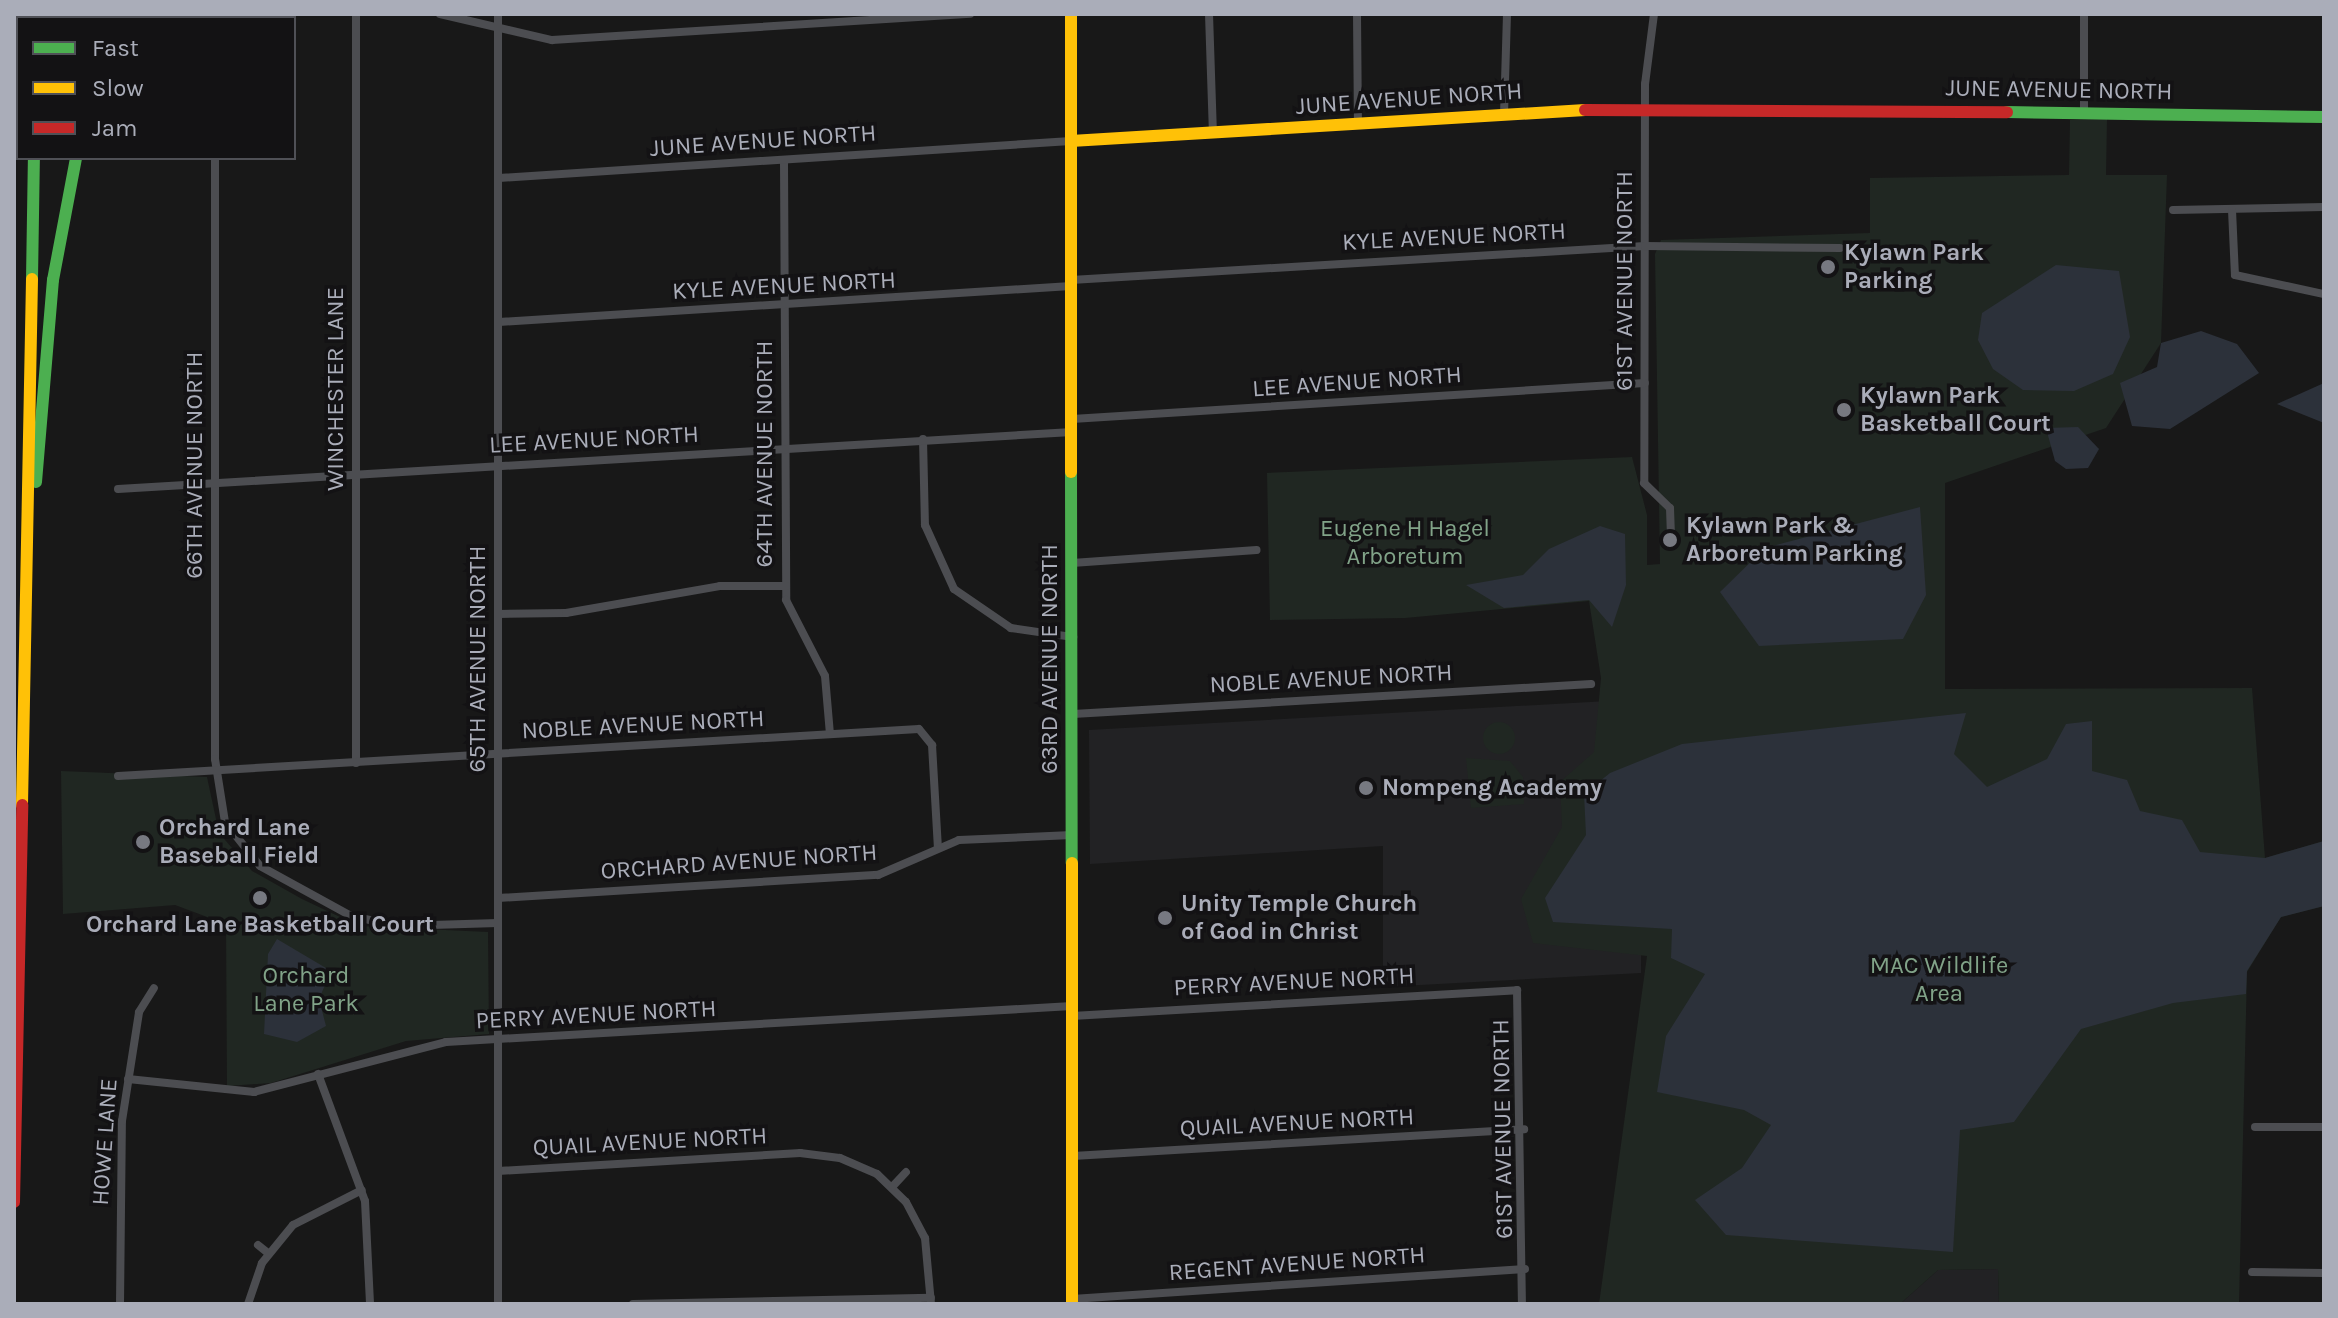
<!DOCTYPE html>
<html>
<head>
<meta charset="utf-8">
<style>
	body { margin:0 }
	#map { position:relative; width:2338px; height:1318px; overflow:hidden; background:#181818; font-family:Karla,sans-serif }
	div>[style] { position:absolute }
	.built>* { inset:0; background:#222224 }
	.green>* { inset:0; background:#202722 }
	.round { border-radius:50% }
	.water>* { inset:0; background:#2c313a }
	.street>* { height:8px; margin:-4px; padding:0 4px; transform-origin:4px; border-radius:4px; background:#4c4d51 }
	.fast>* { height:12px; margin:-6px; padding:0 6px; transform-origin:6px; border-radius:6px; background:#4caf50 }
	.slow>* { height:12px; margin:-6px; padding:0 6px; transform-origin:6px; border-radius:6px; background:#ffc107 }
	.jam>* { height:12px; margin:-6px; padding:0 6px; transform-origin:6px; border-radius:6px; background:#c62828 }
	.dots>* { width:22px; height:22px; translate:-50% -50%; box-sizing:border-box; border:4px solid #131214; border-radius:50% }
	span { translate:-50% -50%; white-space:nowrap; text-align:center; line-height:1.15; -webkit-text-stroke:7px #131214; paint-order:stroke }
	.street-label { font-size:24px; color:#aaadb9 }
	.poi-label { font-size:24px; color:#aaadb9; font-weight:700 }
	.left { translate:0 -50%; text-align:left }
	.park-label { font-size:24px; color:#81a388 }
	.frame { position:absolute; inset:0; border:16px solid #aaadb9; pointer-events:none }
	.legend { position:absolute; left:16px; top:16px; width:280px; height:144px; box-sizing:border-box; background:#131214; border:2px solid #4f5056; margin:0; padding:10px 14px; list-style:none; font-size:24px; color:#aaadb9 }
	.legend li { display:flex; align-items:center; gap:16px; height:40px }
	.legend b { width:40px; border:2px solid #4f5056 }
</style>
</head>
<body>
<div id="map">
	<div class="built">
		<div style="clip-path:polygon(1643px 699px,1641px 973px,1383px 987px,1383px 846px,1090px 864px,1089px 730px)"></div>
		<div style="clip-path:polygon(1998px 1269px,1999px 1304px,1900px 1304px,1938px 1270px)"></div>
	</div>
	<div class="green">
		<div style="clip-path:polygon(2107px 119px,2106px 175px,2167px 175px,2161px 343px,2106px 428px,1945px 483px,1945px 689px,2252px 688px,2265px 858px,2324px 841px,2324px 906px,2281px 917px,2247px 972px,2239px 1304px,1999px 1304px,1998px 1269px,1938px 1270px,1900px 1304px,1599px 1304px,1647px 956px,1533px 943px,1521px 899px,1562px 827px,1560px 782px,1594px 752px,1601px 678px,1589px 601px,1405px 618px,1270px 620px,1267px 473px,1632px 457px,1647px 515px,1647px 565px,1660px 564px,1655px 254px,1661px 240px,1870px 233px,1870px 178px,2069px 175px,2070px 120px)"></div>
		<div class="round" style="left:1483px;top:722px;width:32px;height:32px"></div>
		<div style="clip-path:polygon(1466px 758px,1510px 761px,1523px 777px,1524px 804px,1471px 808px)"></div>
		<div style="clip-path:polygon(61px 771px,207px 777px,219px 833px,252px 871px,302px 899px,359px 926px,488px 932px,489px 1034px,406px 1041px,271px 1083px,227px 1086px,226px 924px,175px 905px,63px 914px)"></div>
	</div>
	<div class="water">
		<div style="clip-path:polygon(2056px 265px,2119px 271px,2130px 337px,2113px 374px,2074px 391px,2023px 390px,1993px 369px,1978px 340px,1982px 313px)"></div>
		<div style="clip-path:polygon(2201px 331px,2237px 344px,2259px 373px,2170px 429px,2132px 426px,2120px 383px,2157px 367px,2161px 343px)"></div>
		<div style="clip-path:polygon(2324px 383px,2324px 423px,2277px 404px,2295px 396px)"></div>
		<div style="clip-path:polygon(2078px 427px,2099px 449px,2088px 468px,2066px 469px,2055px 461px,2046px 428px)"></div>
		<div style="clip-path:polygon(1920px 507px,1926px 595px,1903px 639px,1759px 646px,1720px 592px,1765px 548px)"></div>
		<div style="clip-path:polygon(1600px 526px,1625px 534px,1626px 585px,1612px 627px,1589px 600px,1504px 608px,1466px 585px,1523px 575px,1549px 549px)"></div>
		<div style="clip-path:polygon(1966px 713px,1954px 754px,1987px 787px,2047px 759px,2066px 724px,2092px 721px,2092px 771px,2127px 780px,2140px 811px,2182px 820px,2200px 852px,2265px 858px,2324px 841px,2324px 906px,2281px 917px,2247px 971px,2246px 994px,2173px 1003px,2081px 1029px,2014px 1122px,1960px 1130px,1953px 1252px,1726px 1235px,1695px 1200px,1742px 1168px,1771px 1125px,1744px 1110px,1657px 1092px,1666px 1036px,1705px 974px,1671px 958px,1672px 929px,1553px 922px,1545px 898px,1586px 835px,1584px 794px,1610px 773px,1682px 744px)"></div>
		<div style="clip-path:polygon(277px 939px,331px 971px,319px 999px,326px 1026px,297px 1042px,264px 1034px,268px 954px)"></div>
	</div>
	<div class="street">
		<div style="left:214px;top:14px;width:4px;rotate:90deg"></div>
		<div style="left:440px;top:14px;width:115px;rotate:13.1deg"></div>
		<div style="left:552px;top:40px;width:419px;rotate:-3.6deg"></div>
		<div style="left:1209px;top:14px;width:119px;rotate:88.1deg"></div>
		<div style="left:1357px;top:14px;width:110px;rotate:89.5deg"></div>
		<div style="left:1654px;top:14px;width:71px;rotate:97.3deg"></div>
		<div style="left:1645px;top:84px;width:399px;rotate:90.1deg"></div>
		<div style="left:1644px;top:483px;width:36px;rotate:44deg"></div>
		<div style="left:1670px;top:508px;width:28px;rotate:88deg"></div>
		<div style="left:2084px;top:14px;width:98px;rotate:90deg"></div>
		<div style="left:1504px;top:115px;width:101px;rotate:-88.3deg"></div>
		<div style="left:215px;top:158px;width:601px;rotate:90deg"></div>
		<div style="left:215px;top:759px;width:64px;rotate:81deg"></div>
		<div style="left:225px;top:822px;width:56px;rotate:51.5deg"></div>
		<div style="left:260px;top:866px;width:104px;rotate:28.8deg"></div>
		<div style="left:351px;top:916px;width:48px;rotate:12deg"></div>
		<div style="left:398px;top:926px;width:100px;rotate:-1.7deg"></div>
		<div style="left:784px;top:163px;width:437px;rotate:89.7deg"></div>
		<div style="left:786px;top:600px;width:85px;rotate:62.8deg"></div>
		<div style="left:825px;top:676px;width:58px;rotate:85.1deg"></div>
		<div style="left:499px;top:178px;width:573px;rotate:-3.7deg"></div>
		<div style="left:2173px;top:210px;width:151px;rotate:-1.1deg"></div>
		<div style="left:2232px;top:210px;width:65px;rotate:87.4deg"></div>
		<div style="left:2235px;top:275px;width:91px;rotate:12.1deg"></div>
		<div style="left:1071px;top:280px;width:575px;rotate:-3.39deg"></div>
		<div style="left:1645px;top:246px;width:195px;rotate:0.6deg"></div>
		<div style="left:499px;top:322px;width:573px;rotate:-3.6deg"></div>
		<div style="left:1072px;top:419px;width:574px;rotate:-3.6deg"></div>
		<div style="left:923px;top:439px;width:86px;rotate:88.7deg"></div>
		<div style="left:925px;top:525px;width:70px;rotate:65.6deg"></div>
		<div style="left:954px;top:589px;width:69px;rotate:34.4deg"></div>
		<div style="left:1011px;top:628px;width:63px;rotate:8.3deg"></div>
		<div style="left:118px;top:489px;width:956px;rotate:-3.42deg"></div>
		<div style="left:1072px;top:563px;width:185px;rotate:-4deg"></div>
		<div style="left:498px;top:614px;width:68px;rotate:-0.8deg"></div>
		<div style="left:566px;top:613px;width:156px;rotate:-9.9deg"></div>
		<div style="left:720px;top:586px;width:66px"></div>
		<div style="left:1073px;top:714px;width:519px;rotate:-3.31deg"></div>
		<div style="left:356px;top:763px;width:749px;rotate:-90deg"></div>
		<div style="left:118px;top:776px;width:802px;rotate:-3.36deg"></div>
		<div style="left:919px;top:729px;width:21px;rotate:51deg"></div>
		<div style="left:932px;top:745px;width:103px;rotate:86.7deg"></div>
		<div style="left:498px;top:898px;width:381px;rotate:-3.5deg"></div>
		<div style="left:878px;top:875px;width:88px;rotate:-23.4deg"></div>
		<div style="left:959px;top:840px;width:113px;rotate:-2.5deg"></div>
		<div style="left:1072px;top:1016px;width:446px;rotate:-3.3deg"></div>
		<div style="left:1517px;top:990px;width:314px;rotate:89.1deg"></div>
		<div style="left:318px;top:1074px;width:135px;rotate:69.7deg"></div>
		<div style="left:365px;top:1201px;width:103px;rotate:87.2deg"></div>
		<div style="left:128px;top:1079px;width:127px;rotate:5.9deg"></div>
		<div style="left:254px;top:1092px;width:198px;rotate:-14.6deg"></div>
		<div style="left:446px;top:1042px;width:627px;rotate:-3.29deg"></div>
		<div style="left:2255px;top:1127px;width:69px"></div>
		<div style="left:1073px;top:1156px;width:452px;rotate:-3.4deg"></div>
		<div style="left:498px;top:1171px;width:303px;rotate:-3.4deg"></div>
		<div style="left:800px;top:1153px;width:40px;rotate:7.1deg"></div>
		<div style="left:840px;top:1158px;width:40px;rotate:23.4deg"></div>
		<div style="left:877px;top:1174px;width:40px;rotate:44deg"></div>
		<div style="left:906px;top:1202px;width:41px;rotate:62.2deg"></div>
		<div style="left:925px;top:1238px;width:66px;rotate:84.8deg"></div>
		<div style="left:893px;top:1186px;width:19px;rotate:-47deg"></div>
		<div style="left:258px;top:1245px;width:13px;rotate:39deg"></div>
		<div style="left:2252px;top:1272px;width:72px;rotate:0.8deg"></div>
		<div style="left:1072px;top:1299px;width:454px;rotate:-3.8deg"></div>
		<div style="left:120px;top:1304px;width:183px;rotate:-89.4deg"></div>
		<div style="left:122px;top:1121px;width:110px;rotate:-81.1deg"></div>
		<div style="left:139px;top:1012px;width:28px;rotate:-58deg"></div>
		<div style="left:248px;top:1304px;width:43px;rotate:-71.1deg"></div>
		<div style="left:262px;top:1263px;width:49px;rotate:-50.8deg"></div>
		<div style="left:293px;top:1225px;width:77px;rotate:-26.9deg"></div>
		<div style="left:498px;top:1304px;width:1290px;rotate:-90deg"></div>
		<div style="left:633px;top:1304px;width:298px;rotate:-1.2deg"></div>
	</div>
	<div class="fast">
		<div style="left:119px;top:18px;width:4px;rotate:-76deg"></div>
		<div style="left:2007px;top:112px;width:317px;rotate:0.9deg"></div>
		<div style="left:32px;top:279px;width:121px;rotate:-89.1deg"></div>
		<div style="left:1071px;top:472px;width:391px;rotate:89.9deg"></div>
		<div style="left:36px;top:482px;width:203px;rotate:-85.2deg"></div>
		<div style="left:53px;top:280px;width:124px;rotate:-79.3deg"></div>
	</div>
	<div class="slow">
		<div style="left:1071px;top:14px;width:458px;rotate:90deg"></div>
		<div style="left:1071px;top:141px;width:515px;rotate:-3.45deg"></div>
		<div style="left:22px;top:805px;width:526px;rotate:-88.91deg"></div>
		<div style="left:1072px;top:863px;width:441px;rotate:90deg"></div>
	</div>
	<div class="jam">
		<div style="left:35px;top:14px;width:4px;rotate:90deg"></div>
		<div style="left:1585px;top:110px;width:422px;rotate:0.3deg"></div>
		<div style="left:14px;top:1202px;width:397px;rotate:-88.8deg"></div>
	</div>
	<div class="dots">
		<div style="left:1828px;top:267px;background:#777981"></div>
		<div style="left:1844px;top:410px;background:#777981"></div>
		<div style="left:1670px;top:540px;background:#777981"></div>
		<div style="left:1366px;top:788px;background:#777981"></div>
		<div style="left:143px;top:842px;background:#777981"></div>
		<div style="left:260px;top:898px;background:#777981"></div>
		<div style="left:1165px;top:918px;background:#777981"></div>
	</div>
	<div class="street-label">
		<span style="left:2059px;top:90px;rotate:1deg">JUNE AVENUE NORTH</span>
		<span style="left:1409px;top:99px;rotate:-4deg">JUNE AVENUE NORTH</span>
		<span style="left:763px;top:141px;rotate:-4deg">JUNE AVENUE NORTH</span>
		<span style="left:1454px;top:237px;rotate:-3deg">KYLE AVENUE NORTH</span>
		<span style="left:1625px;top:281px;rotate:-90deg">61ST AVENUE NORTH</span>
		<span style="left:784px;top:286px;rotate:-3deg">KYLE AVENUE NORTH</span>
		<span style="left:1357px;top:382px;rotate:-4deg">LEE AVENUE NORTH</span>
		<span style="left:336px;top:389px;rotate:-90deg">WINCHESTER LANE</span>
		<span style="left:594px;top:440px;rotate:-3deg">LEE AVENUE NORTH</span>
		<span style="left:765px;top:454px;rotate:-90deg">64TH AVENUE NORTH</span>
		<span style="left:195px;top:465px;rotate:-90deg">66TH AVENUE NORTH</span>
		<span style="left:478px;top:659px;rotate:-90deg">65TH AVENUE NORTH</span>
		<span style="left:1050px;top:659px;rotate:-90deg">63RD AVENUE NORTH</span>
		<span style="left:1331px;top:679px;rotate:-3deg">NOBLE AVENUE NORTH</span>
		<span style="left:643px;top:725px;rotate:-3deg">NOBLE AVENUE NORTH</span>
		<span style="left:739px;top:862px;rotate:-4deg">ORCHARD AVENUE NORTH</span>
		<span style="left:1294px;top:982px;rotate:-3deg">PERRY AVENUE NORTH</span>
		<span style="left:596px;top:1015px;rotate:-3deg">PERRY AVENUE NORTH</span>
		<span style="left:1297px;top:1123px;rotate:-3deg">QUAIL AVENUE NORTH</span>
		<span style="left:1503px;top:1129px;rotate:-91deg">61ST AVENUE NORTH</span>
		<span style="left:105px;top:1142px;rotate:-86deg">HOWE LANE</span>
		<span style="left:650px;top:1142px;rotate:-3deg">QUAIL AVENUE NORTH</span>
		<span style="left:1297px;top:1264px;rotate:-4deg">REGENT AVENUE NORTH</span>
	</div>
	<div class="poi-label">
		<span class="left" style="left:1844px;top:267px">Kylawn Park<br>Parking</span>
		<span class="left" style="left:1860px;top:410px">Kylawn Park<br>Basketball Court</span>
		<span class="left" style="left:1686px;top:540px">Kylawn Park &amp;<br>Arboretum Parking</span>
		<span class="left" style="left:1382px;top:788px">Nompeng Academy</span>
		<span class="left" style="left:159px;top:842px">Orchard Lane<br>Baseball Field</span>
		<span class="left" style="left:1181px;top:918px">Unity Temple Church<br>of God in Christ</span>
		<span style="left:260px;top:925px">Orchard Lane Basketball Court</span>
	</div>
	<div class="park-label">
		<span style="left:1405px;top:543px">Eugene H Hagel<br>Arboretum</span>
		<span style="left:1939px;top:980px">MAC Wildlife<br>Area</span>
		<span style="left:306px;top:990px">Orchard<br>Lane Park</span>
	</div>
	<div class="frame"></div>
	<ul class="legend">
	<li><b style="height:10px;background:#4caf50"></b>Fast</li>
	<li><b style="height:10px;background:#ffc107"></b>Slow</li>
	<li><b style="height:10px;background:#c62828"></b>Jam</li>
	</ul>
</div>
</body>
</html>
